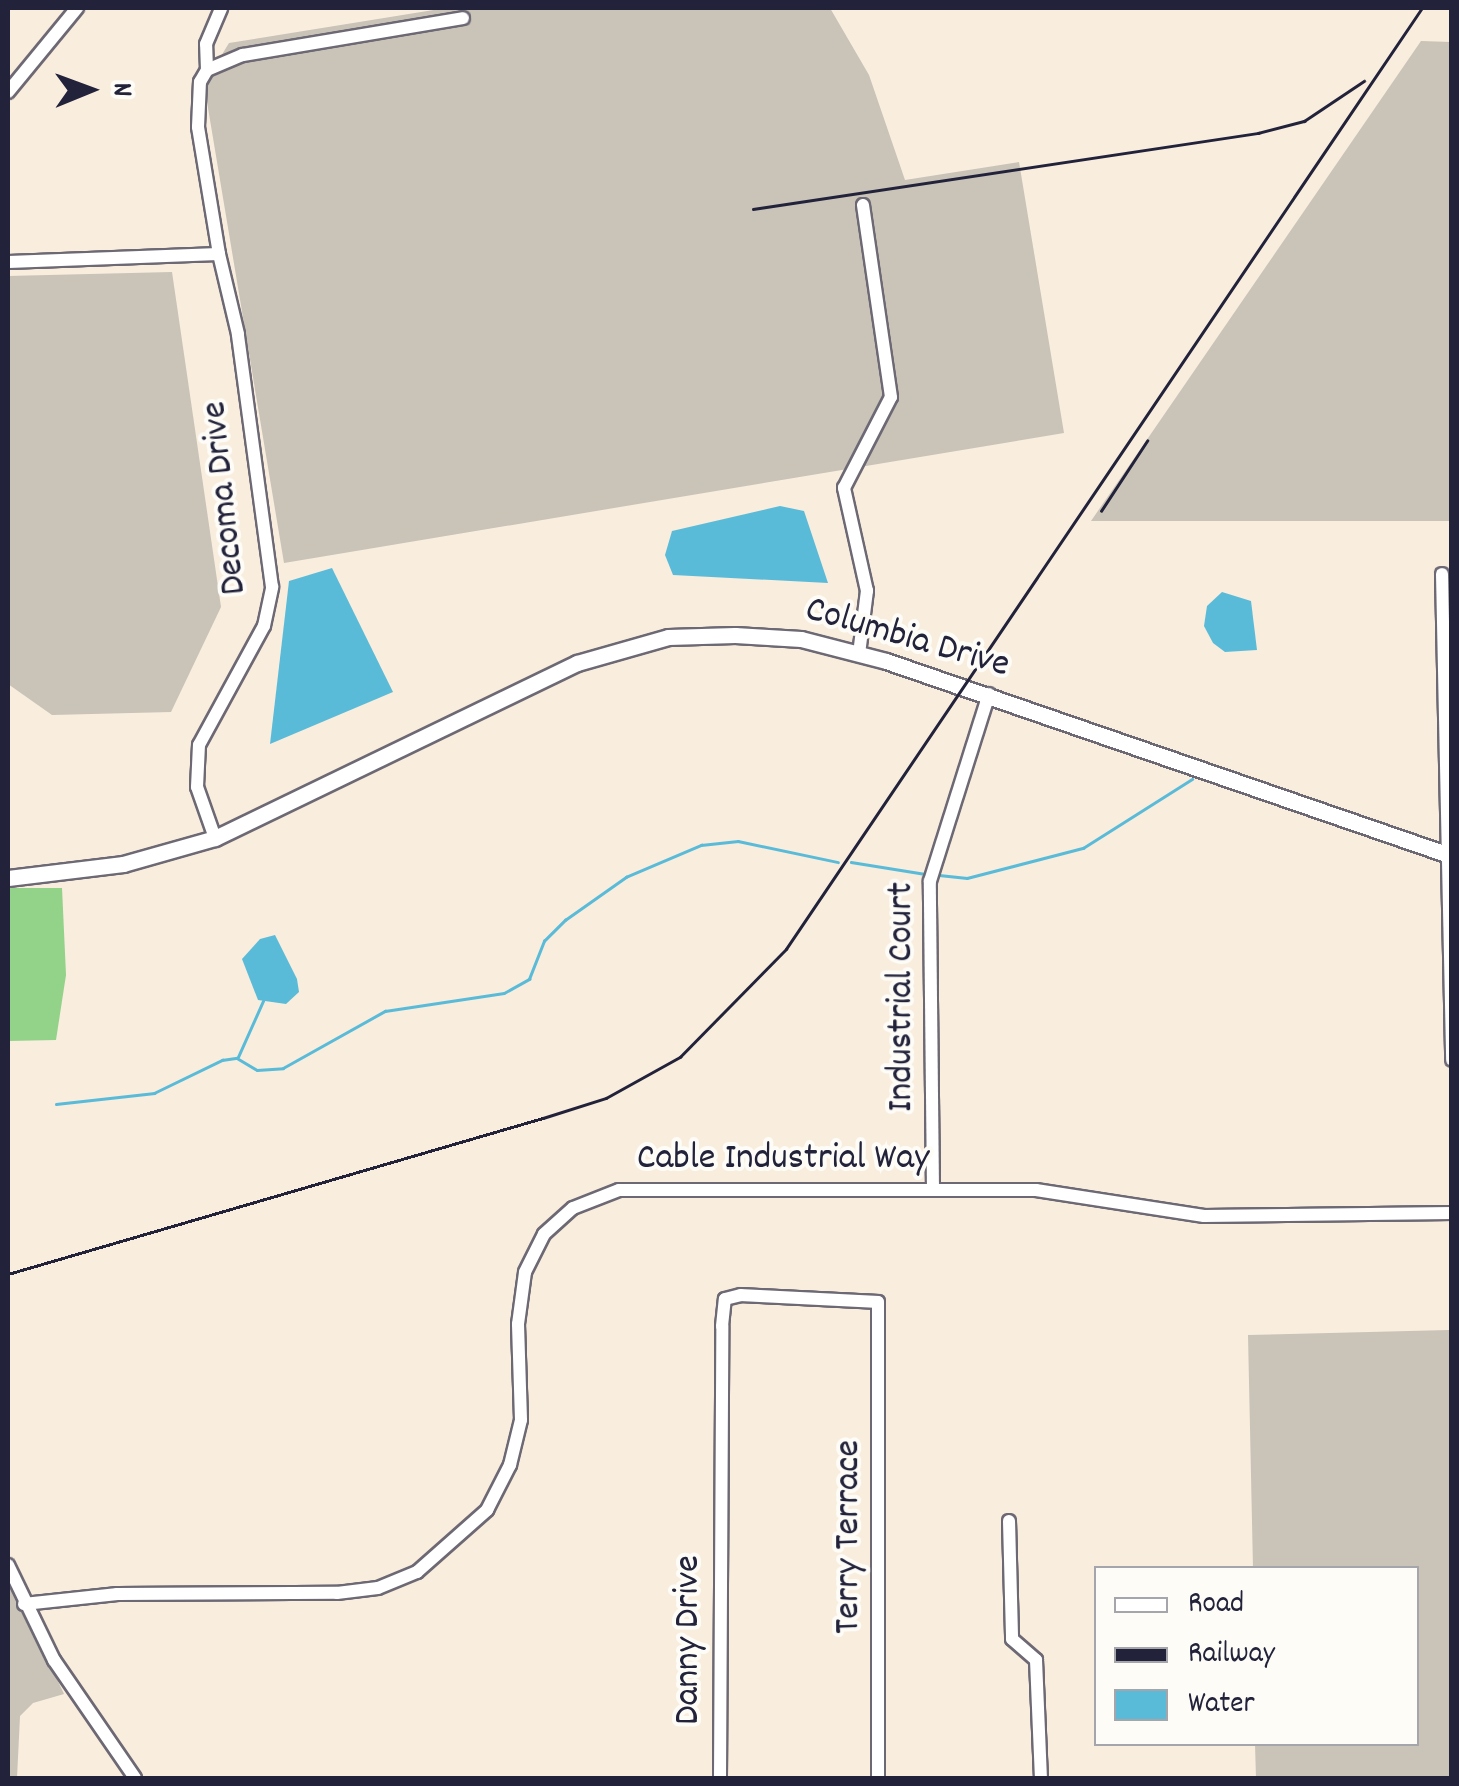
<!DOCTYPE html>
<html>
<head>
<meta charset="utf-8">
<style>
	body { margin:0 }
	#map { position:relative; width:1459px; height:1786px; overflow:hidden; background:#f9edde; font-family:Dekko,sans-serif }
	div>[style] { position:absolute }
	.industrial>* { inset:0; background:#c9c3b8 }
	.green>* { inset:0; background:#92d289 }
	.water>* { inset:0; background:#5abbd9 }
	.stream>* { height:2.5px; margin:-1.25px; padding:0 1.25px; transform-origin:1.25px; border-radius:1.25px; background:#5abbd9 }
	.roads { filter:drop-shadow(2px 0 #6d6974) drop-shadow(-2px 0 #6d6974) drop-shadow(0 2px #6d6974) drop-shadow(0 -2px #6d6974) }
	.minor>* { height:12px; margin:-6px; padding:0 6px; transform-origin:6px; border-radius:6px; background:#fff }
	.major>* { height:15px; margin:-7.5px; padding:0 7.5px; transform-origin:7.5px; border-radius:7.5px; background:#fff }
	.rail>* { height:2.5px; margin:-1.25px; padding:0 1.25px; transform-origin:1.25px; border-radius:1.25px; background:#22223b }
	span { translate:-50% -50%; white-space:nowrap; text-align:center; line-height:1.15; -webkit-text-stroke:8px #fdfcf7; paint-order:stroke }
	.street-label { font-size:38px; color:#22223b }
	.frame { position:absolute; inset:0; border:10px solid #22223b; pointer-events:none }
	.legend { position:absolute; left:1094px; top:1566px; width:325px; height:180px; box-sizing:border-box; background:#fdfcf7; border:2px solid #a5a5ac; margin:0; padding:12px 18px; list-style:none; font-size:30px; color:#22223b }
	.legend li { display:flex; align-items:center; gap:20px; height:50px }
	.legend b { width:50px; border:2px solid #a5a5ac }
	.north { position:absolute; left:40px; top:40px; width:100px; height:100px; -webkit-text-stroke:8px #fdfcf7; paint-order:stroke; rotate:89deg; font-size:28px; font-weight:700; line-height:40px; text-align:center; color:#22223b }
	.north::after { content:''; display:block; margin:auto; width:35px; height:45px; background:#22223b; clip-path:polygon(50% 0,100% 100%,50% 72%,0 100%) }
</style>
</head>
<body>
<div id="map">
	<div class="industrial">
		<div style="clip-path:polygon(446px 8px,830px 8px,869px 75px,905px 180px,1019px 162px,1064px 433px,284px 563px,204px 84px,229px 43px)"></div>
		<div style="clip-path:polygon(1421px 41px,1451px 42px,1451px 521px,1091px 521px)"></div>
		<div style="clip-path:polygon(172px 272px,221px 607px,171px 712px,52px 715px,8px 684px,8px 276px)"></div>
		<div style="clip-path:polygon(1449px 1330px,1451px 1778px,1256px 1778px,1255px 1744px,1416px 1744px,1416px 1568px,1253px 1568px,1248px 1335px)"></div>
		<div style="clip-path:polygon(8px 1576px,64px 1694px,33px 1703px,20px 1716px,17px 1778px,8px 1778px)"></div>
	</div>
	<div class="green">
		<div style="clip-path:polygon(8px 888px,62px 888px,66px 975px,56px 1040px,8px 1041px)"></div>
	</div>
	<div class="water">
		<div style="clip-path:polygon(780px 506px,804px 511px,828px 583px,673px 575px,665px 555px,672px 531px)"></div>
		<div style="clip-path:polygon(332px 568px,393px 692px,270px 744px,289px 581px)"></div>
		<div style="clip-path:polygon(1222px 592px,1251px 601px,1257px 650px,1225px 652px,1213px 643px,1204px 626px,1207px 606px)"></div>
		<div style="clip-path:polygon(275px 935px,297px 979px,299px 992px,286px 1004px,258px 1000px,242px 959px,260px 939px)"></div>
	</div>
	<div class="stream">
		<div style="left:851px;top:862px;width:75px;rotate:9.2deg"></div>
		<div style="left:939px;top:875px;width:28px;rotate:6deg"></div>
		<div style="left:967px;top:878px;width:120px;rotate:-14.5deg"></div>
		<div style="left:1083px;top:848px;width:129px;rotate:-32.3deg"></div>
		<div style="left:238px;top:1057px;width:61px;rotate:-65.9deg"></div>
		<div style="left:56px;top:1104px;width:99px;rotate:-6.4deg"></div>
		<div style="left:154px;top:1093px;width:76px;rotate:-25.9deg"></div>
		<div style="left:222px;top:1060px;width:15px;rotate:-8deg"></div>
		<div style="left:237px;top:1058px;width:23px;rotate:31deg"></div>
		<div style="left:257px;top:1070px;width:26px;rotate:-4deg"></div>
		<div style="left:283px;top:1068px;width:117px;rotate:-29.2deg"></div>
		<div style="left:385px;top:1011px;width:120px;rotate:-8.6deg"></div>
		<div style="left:504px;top:993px;width:29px;rotate:-29deg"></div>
		<div style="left:529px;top:979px;width:41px;rotate:-68.5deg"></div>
		<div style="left:544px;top:941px;width:30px;rotate:-45deg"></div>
		<div style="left:565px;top:920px;width:75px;rotate:-35.2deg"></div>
		<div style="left:626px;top:877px;width:82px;rotate:-23.1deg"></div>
		<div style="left:701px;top:845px;width:37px;rotate:-6deg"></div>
		<div style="left:738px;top:841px;width:102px;rotate:11.9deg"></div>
	</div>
	<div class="roads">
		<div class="minor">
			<div style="left:207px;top:70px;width:26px;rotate:-92deg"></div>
			<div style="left:206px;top:44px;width:39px;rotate:-67deg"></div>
			<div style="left:8px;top:92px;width:109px;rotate:-50.6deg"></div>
			<div style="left:8px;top:262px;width:211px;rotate:-2.2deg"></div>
			<div style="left:219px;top:254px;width:129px;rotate:-99.4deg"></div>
			<div style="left:198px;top:127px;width:45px;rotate:-87.5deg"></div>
			<div style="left:200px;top:82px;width:14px;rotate:-60deg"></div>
			<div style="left:207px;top:70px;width:39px;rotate:-23deg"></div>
			<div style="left:243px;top:55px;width:223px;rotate:-9.5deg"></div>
			<div style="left:1442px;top:574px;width:486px;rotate:88.8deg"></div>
			<div style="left:859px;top:654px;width:64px;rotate:-82.8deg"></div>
			<div style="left:867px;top:591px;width:106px;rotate:-102.6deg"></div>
			<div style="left:844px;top:488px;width:102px;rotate:-62.7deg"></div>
			<div style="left:891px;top:397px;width:194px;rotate:-98.3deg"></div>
			<div style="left:215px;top:838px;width:54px;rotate:-109.4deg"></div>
			<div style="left:197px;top:787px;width:42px;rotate:-87.3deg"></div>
			<div style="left:199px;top:745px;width:136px;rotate:-61.4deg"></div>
			<div style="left:264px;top:626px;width:40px;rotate:-78deg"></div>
			<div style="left:272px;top:587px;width:255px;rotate:-97.7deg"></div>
			<div style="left:238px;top:334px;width:82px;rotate:-103.4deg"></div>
			<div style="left:933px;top:1190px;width:309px;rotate:-90.6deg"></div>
			<div style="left:930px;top:881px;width:196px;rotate:-72.5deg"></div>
			<div style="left:1009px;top:1521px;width:118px;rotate:88.5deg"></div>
			<div style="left:1012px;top:1639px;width:32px;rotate:41deg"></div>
			<div style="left:1036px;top:1660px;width:118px;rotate:87.6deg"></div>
			<div style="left:8px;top:1565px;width:106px;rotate:64.2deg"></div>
			<div style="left:54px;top:1660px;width:143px;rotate:55.5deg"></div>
			<div style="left:24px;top:1604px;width:94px;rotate:-6.1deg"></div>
			<div style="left:117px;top:1594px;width:220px;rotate:-0.3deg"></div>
			<div style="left:337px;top:1593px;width:41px;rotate:-7deg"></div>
			<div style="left:378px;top:1588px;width:42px;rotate:-22.3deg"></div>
			<div style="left:417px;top:1572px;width:94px;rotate:-41.5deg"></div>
			<div style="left:487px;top:1510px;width:51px;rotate:-62.9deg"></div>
			<div style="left:510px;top:1465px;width:46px;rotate:-76.3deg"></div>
			<div style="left:521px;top:1420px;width:96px;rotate:-91.8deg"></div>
			<div style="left:518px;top:1324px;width:52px;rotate:-82.3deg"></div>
			<div style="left:525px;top:1272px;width:42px;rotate:-63.4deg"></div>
			<div style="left:544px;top:1234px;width:39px;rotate:-42deg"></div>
			<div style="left:573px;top:1208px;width:49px;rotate:-21.4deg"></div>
			<div style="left:619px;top:1190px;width:417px"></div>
			<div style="left:1036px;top:1190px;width:170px;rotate:8.8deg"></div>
			<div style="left:1204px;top:1216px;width:248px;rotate:-0.7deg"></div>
			<div style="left:720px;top:1778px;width:452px;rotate:-89.7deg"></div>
			<div style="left:722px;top:1326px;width:27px;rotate:-84deg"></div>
			<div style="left:725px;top:1299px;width:16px;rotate:-14deg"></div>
			<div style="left:741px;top:1295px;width:137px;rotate:2.9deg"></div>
			<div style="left:878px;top:1302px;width:476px;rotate:90deg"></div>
		</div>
		<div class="major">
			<div style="left:8px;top:878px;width:116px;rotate:-6.9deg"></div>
			<div style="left:123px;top:864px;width:96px;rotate:-15.8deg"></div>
			<div style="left:215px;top:838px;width:402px;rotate:-25.8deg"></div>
			<div style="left:577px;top:663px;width:95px;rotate:-15.9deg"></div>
			<div style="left:668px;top:637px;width:67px;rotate:-1.7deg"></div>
			<div style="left:735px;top:635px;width:66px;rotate:3.5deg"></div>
			<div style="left:801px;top:639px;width:88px;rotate:14.5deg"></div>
			<div style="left:886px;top:661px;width:599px;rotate:19.01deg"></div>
		</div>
	</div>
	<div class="rail">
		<div style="left:753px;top:209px;width:511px;rotate:-8.56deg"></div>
		<div style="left:1258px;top:133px;width:48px;rotate:-14.6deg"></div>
		<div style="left:1304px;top:121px;width:72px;rotate:-33.7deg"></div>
		<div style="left:1101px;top:511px;width:84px;rotate:-56.7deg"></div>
		<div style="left:8px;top:1274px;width:557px;rotate:-16.26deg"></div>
		<div style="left:543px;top:1118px;width:66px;rotate:-17.6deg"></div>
		<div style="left:606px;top:1098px;width:85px;rotate:-29deg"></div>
		<div style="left:680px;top:1057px;width:151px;rotate:-45.5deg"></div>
		<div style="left:786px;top:949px;width:1136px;rotate:-55.95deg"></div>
	</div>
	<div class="street-label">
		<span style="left:226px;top:498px;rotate:-96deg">Decoma Drive</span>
		<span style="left:907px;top:639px;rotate:16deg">Columbia Drive</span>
		<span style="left:903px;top:997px;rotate:-90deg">Industrial Court</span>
		<span style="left:783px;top:1160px">Cable Industrial Way</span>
		<span style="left:850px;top:1537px;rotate:-90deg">Terry Terrace</span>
		<span style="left:690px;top:1640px;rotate:-90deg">Danny Drive</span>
	</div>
	<div class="frame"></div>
	<ul class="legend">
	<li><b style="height:12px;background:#fff"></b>Road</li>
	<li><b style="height:12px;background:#22223b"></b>Railway</li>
	<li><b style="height:28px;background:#5abbd9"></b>Water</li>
	</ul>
	<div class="north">N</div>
</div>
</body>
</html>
